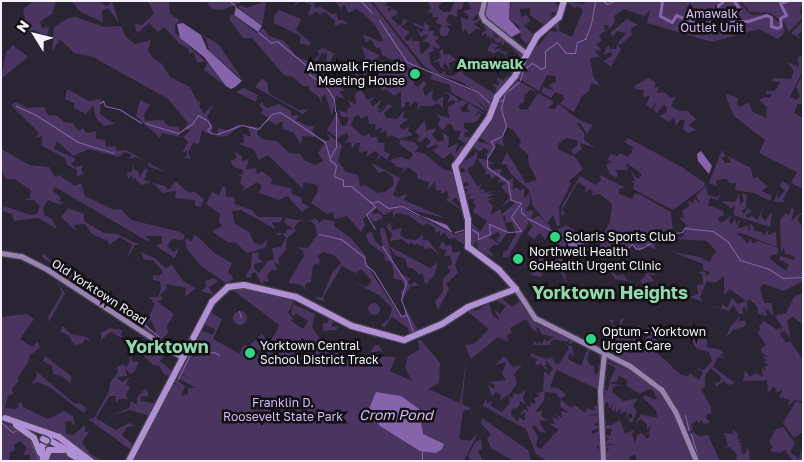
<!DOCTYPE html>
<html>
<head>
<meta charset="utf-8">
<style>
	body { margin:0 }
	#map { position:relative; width:804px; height:462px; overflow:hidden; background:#2b2432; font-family:"Golos Text",sans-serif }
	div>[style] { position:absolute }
	.green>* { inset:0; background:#4a3561 }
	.round { border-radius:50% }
	.water>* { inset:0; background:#8664ab }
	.stream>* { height:1px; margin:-0.5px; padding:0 0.5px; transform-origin:0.5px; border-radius:0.5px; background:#8664ab }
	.river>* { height:3px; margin:-1.5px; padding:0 1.5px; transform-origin:1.5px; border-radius:1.5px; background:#8664ab }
	.roads { filter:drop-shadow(1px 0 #453f4c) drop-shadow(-1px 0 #453f4c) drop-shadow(0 1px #453f4c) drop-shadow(0 -1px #453f4c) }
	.major>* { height:5px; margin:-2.5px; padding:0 2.5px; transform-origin:2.5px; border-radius:2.5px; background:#9882b2 }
	.highway>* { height:6px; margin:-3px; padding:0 3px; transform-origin:3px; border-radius:3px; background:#b090d5 }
	.bridges { filter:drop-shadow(1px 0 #453f4c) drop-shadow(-1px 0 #453f4c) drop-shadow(0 1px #453f4c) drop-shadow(0 -1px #453f4c) }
	.highway-bridge>* { height:6px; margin:-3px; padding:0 3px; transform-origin:3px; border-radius:3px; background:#b090d5 }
	.dots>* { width:14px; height:14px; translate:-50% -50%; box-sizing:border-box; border:2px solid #120f15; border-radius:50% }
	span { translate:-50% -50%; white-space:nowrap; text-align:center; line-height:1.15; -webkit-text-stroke:5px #120f15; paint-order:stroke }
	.park-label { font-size:12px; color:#d5baf5 }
	.poi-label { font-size:12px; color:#f5f1fb }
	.right { translate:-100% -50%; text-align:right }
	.left { translate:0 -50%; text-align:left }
	.street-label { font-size:12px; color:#f5f1fb }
	.water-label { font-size:14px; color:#d5bbf5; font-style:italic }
	.quarter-label { font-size:15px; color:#8fd9aa; font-weight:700 }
	.district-label { font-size:18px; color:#8fd9aa; font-weight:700 }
	.frame { position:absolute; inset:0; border:2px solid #f5f1fb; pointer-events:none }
	.north { position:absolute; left:10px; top:10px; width:50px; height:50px; -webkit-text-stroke:4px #120f15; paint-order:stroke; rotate:306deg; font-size:14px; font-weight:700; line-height:20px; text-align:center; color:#f5f1fb }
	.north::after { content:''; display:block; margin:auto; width:18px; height:22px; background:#f5f1fb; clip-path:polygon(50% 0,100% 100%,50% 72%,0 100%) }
</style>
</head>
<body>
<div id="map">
	<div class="green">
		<div style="clip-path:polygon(33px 1px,56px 1px,52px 14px,40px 22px,42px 28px,49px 27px,47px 36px,34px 30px,23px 32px,26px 24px,23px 10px)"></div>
		<div style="clip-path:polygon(71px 1px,98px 1px,107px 6px,112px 1px,119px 23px,108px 8px,102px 11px,103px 22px,81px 12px)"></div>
		<div style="clip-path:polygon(148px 1px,169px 1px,170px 14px,180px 20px,175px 25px,175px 33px,205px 61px,197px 63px,194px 52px,189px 53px,189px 49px,180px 44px,164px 27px,158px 32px,149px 23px,139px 32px,136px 31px,135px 24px,142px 25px,154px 14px)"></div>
		<div style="clip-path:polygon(206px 1px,240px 1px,240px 3px,222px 10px,212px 9px)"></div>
		<div style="clip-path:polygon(266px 1px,262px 26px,238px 7px,241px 5px,246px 8px)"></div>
		<div style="clip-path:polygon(297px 1px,315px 2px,314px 8px,321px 7px,332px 14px,336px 13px,338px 20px,343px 20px,349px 25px,341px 23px,335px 26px,335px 21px,325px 12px,320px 15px,316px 11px,310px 16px,308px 14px,312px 5px,300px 1px,293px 7px)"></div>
		<div style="clip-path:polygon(335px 1px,370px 1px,420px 65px,419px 72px,382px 55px,380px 48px,376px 48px,371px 39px,366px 43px,363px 34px,380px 42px,383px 40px,375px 25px,364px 14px,356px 9px,348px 13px,345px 5px,342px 5px,342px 10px)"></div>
		<div style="clip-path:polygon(372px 1px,389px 1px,384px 6px,392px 6px,387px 9px,390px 12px,392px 8px,397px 11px,398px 15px,391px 17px,398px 25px,402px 25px,403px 19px,408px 21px,401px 27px,410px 32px,404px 38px,407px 41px,413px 37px,412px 41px,419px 41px,421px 55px,430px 46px,428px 42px,422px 42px,428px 36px,426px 34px,421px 37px,416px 28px,421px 33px,424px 29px,415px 26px,412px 22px,424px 27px,424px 23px,427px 19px,425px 23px,430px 26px,428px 31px,435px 31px,433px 35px,439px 37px,435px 42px,440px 46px,439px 49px,432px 46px,434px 51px,429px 53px,430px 63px,440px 74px,445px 71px,446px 75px,453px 76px,464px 68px,463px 74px,495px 94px,496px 88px,492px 84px,499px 85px,497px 77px,503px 81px,508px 75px,513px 78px,490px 111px,483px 99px,489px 112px,469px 92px,487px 112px,452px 93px,450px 85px,430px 79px,432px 74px,477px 93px,462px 82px,436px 74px,424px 66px)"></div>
		<div style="clip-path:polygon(428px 1px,443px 1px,438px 7px,443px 12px,450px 12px,455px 1px,464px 1px,462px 9px,457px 10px,457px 17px,449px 14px,446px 21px,452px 26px,446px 25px,450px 29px,447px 36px,441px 36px,439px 31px,442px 25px,436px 23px,438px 17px,432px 17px,433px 13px,427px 12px,431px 9px)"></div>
		<div style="clip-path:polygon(483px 1px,479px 13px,472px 19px,476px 21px,480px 16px,482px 19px,474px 24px,481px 29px,476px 29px,469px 35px,466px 29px,462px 32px,461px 17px,467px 20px,469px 17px,463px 11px,471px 9px,468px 2px)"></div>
		<div style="clip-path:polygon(511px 1px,554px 1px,561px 10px,552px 21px,556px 13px,552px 12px,550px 21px,542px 24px,530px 15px,530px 8px,520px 9px,521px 17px,527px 15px,530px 21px,524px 26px,535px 36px,526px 44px,521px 38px,519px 26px,509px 19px)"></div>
		<div style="clip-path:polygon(566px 1px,583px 4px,588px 1px,738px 1px,751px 15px,768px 14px,782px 24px,785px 32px,778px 39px,759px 29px,712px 42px,647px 23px,650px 10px,644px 16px,624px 9px,614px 16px,615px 22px,609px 30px,608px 25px,603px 25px,606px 31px,599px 35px,602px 41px,596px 44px,602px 50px,595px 51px,600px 57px,590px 58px,593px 76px,600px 86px,591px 83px,589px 91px,582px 96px,574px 112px,560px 104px,564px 99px,563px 95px,555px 92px,551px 98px,541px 92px,543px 87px,554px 91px,549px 85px,556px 82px,555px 76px,547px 75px,539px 91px,517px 78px,535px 43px,538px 46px,550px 31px,557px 32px,556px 28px,550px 27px,559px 23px,559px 31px,572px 37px,583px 10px,578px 6px,574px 8px)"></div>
		<div style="clip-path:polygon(741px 1px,803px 1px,800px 12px,803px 17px,789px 32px,784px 22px,770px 13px,750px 12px)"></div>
		<div style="clip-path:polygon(279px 10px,301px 19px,296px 30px,311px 43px,309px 46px,299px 43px,301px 37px,297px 34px,274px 23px,274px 16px)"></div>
		<div style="clip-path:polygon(232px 14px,257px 33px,263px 28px,269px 36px,284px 41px,297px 57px,309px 61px,311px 67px,322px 69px,335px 81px,342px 78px,345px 86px,340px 87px,345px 91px,339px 91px,345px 99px,336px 96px,332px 116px,325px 94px,321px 98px,323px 107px,318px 96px,309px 90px,309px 86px,303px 86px,293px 77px,284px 75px,252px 38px,243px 38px,229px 19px)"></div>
		<div style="clip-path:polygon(76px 17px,104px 27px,121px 26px,126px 37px,135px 44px,151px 40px,148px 50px,153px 58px,162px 64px,170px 77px,190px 87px,197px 101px,201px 102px,199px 105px,204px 114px,214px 103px,207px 117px,212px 126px,212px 133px,205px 133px,202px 129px,199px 144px,193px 143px,188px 153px,191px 159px,183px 158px,187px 156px,187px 151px,182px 153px,188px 142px,183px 137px,191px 130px,184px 129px,188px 123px,168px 99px,93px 57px,74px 53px,60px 39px,52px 52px,54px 27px,68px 18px)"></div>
		<div style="clip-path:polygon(627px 19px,638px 25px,631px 28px,632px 35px,620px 45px,618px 42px,626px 33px,617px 31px,613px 37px,610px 33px)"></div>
		<div style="clip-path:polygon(482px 21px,498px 34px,493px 33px,495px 37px,499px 38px,499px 35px,524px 54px,519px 64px,519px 55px,509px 45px,505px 42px,502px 46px,502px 42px,496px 43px,494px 38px,492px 40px,493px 37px,489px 39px,490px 35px,487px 38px,486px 34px,484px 33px,484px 36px,481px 34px,486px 30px)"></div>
		<div style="clip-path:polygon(803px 21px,803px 30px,798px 35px,802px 40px,791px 33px)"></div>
		<div style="clip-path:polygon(200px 33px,219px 45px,243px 80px,209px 51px,206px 38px)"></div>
		<div style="clip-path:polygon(492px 42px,498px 45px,494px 50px,500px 48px,501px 51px,509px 52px,505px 53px,509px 58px,499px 51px,494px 54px,487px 50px)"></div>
		<div style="clip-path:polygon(609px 44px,610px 49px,616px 49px,617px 44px,621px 49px,611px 67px,603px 61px,612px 56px,611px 52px,603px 55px)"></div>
		<div style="clip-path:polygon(13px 45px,28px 57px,1px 79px,6px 52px)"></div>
		<div style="clip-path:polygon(361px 46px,379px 55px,375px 63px,384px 60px,383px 72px,389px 71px,389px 62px,391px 73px,400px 67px,419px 77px,413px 79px,414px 85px,418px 87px,423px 81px,427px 83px,423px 89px,425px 97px,433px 89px,432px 98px,435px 102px,443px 96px,443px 108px,437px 103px,432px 106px,420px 106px,417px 111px,418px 104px,415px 101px,409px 107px,410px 102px,405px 102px,405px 107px,401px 108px,401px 91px,394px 96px,386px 89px,382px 91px,379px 86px,375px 88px,373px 81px,368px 85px,370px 78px,364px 77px,362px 71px,357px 72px,359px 79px,356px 77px,356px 67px,365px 65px,360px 60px,366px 58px)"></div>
		<div style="clip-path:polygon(323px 48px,335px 54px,331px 59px,331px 68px,327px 66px,327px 53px,322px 53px,316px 62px,314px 60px,319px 55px,318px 50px)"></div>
		<div style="clip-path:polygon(443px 49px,444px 55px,450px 54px,456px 60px,449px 63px,450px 71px,446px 63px,442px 66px,447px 70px,440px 67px,439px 61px,434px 62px,441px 57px,439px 51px)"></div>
		<div style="clip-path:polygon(803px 56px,803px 70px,790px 97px,796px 100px,800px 96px,796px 87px,803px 74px,803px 104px,798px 104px,794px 113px,803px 118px,803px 189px,791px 183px,797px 172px,759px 153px,765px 140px,734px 116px,726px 97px,727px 94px,738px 98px,737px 105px,741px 107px,748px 102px,753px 112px,766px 118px,767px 107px,759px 100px,764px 97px,770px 98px,772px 94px,766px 94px,766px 91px,775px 91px,778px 86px,780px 82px,772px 81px,773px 78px,791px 79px,794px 71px,787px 62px,799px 67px,798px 57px)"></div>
		<div style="clip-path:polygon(207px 63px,209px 64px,226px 86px,204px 70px)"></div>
		<div style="clip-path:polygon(262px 78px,267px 82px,269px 93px,277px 98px,299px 110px,309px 109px,303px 114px,255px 87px)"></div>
		<div style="clip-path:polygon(649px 78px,655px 82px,655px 88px,659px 86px,657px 93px,665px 92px,670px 98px,676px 96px,671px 106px,679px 111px,687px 111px,696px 119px,689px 125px,696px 130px,687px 133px,683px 129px,685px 120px,680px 120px,676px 126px,674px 117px,669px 122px,659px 116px,667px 112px,666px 106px,663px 105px,657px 113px,653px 110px,657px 102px,651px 109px,646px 105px,650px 96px,643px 97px,644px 90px,635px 89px,634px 86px)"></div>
		<div style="clip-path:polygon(515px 79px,536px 91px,530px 90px,525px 94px,524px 102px,518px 106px,521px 110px,528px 109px,538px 93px,554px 102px,548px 109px,555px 109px,558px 104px,581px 121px,593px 125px,587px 134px,580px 123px,576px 123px,584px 133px,584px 140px,596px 148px,580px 143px,582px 149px,574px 155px,571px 150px,578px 145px,577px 140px,566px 138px,558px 144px,558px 149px,575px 157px,583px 169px,569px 181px,571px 184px,559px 207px,560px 225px,557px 226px,553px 215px,547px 223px,545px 221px,533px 206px,529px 190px,511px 174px,506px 164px,501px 164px,507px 152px,526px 183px,537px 180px,529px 165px,528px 155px,519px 146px,521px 141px,513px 130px,507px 127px,502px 138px,504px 147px,497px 143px,488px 158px,486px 156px,489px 150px,484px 148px,480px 152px,472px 146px,474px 140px,490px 145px,479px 136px,497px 100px)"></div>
		<div style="clip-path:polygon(359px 85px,367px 100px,376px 96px,370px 102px,372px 107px,382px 99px,377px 108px,383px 111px,376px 110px,381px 113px,388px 104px,392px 106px,384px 113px,386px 118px,397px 119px,404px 111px,403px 118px,408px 119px,399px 126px,403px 130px,409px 126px,408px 131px,413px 135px,399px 139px,392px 135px,387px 137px,386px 130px,380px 134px,383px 127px,375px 130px,376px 124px,369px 124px,368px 116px,361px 119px,358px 115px,354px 117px,351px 125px,361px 135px,366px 136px,369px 133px,371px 138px,377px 136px,378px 143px,385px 143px,384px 151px,390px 154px,387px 160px,381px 155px,376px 162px,379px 154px,375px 151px,366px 157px,368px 151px,359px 152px,360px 143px,356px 143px,352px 149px,351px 142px,344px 143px,349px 137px,347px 133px,337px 138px,327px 130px,337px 112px,341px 125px,346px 126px,349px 117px,342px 117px,339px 111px,348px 113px,347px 109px,351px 107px,348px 100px,356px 105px,355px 94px,359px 91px)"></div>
		<div style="clip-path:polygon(243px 88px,258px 95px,256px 102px,236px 92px)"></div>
		<div style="clip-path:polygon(67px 89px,89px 101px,101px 99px,100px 114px,115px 124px,104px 126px,96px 118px,93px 105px,86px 114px,74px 108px,74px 103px,65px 99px)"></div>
		<div style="clip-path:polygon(442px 90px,456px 97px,459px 102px,462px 100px,468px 102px,460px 108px,462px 112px,470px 112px,467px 108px,469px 103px,488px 116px,478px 111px,475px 116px,479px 113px,481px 115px,476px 122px,464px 123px,464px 128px,470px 132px,465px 132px,464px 137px,472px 137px,467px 144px,458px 139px,461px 131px,455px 131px,451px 124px,447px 124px,444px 130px,438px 126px,440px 119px,436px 114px,449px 118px,448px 107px,457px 102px,451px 100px,447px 104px,450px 96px)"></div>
		<div style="clip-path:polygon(140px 100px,150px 105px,144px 114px,145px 121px,163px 120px,168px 126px,179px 127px,179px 137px,162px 133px,160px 138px,136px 116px)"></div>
		<div style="clip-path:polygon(16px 102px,27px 108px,44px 107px,49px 116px,56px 115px,64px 122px,73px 123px,78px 131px,83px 128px,86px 133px,96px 131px,96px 139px,105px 140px,106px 147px,115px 146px,117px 151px,126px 150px,165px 172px,149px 167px,148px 162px,136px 157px,130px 159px,131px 154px,124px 152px,119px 157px,89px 149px,73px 156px,57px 141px,54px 149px,76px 159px,71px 164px,75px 167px,84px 165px,81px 170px,84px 174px,77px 177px,77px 170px,67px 165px,65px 158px,42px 146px,42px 136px,35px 138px,39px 133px,11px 105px)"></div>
		<div style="clip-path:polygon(262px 102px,266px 108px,279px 104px,291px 111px,291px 116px,299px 115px,296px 120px,307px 126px,315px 126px,312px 131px,317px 137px,302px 136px,301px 145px,294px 133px,283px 129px,282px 121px,276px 125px,269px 121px,265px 123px,268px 118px,261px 113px,263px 110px,259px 105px)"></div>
		<div style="clip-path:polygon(425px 120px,426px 131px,436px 128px,432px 135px,438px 142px,444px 140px,442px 132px,449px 137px,448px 148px,458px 143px,455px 154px,462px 146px,466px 148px,453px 167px,451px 165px,455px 159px,451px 153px,443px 159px,432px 150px,438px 147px,437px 144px,428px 148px,426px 146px,431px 142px,426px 137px,421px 142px,417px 141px,420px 136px,415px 132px)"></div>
		<div style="clip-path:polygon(238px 124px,242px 125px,227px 136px,217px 137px,218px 128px,228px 131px)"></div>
		<div style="clip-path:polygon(248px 126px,258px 127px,257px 134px,262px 139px,277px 141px,289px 153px,300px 154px,304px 160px,315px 165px,323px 161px,318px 153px,324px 144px,320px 138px,327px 141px,330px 139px,326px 132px,342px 145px,338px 161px,346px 172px,358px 175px,360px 186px,365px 185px,377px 193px,385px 192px,393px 186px,393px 177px,385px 171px,378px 173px,372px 163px,400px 178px,393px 195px,404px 200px,399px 197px,405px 194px,407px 195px,404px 200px,445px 218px,403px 208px,454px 234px,464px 232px,465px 245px,454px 238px,449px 239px,444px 232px,440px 236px,440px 231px,435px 233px,435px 228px,427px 223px,423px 226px,408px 215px,396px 213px,393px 219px,393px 210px,384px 215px,375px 207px,372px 214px,380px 213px,383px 218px,374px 222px,368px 215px,363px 219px,365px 225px,361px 232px,347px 216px,334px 219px,333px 212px,327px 214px,311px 203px,318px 191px,317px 185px,304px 182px,302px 188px,268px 155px,259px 160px,254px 150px,239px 144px,244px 142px,243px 134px,251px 137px)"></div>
		<div style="clip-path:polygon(628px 138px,680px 166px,705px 183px,704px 187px,673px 210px,633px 189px,634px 183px,630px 181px,635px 181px,631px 171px,638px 179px,642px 175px,637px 170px,626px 163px,628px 170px,615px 170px,618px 174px,616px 178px,610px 174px,606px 165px,611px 162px,619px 164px,607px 160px,611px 154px,617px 156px,621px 153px,627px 157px,631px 154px,633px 147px,624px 142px)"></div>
		<div style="clip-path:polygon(401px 140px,414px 142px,419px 147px,415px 152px,424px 153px,443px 169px,455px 172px,461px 204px,455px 197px,452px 201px,464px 211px,446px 200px,449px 197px,447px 191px,441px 194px,441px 190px,436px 191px,435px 182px,427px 190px,429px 182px,418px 179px,417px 174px,408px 167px,400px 175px,404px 168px,397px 167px,390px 160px,401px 157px,409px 160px,413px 154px,399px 144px)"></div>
		<div style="clip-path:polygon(1px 149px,30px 165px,49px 167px,55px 177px,59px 175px,75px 186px,81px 183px,85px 196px,114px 210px,121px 209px,131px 220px,180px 232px,185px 236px,183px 240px,172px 239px,167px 246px,174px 252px,179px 247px,176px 256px,174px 258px,156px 246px,162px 243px,162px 236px,145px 236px,150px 240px,147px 241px,55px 187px,53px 191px,61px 198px,59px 201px,65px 203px,58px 204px,48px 200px,43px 208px,44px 215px,52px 219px,57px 229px,38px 218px,14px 221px,12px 214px,2px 211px,4px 206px,31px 215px,37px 214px,40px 206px,34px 200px,23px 200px,30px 198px,31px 190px,14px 179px,6px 179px,1px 169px)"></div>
		<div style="clip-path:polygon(474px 150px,478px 154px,474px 165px,468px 168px,469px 173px,478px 187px,483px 182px,479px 189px,486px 190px,481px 193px,493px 191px,487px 194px,495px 194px,488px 197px,489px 199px,496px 197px,488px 201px,493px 206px,490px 215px,500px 209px,508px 232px,500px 243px,496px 240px,500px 236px,498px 232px,489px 237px,500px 245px,493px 245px,489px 250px,495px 257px,480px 252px,476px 241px,471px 249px,470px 221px,480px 232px,487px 221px,473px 212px,476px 205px,473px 203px,475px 199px,466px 199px,472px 194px,465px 196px,468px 189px,461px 188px,469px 185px,467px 182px,462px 183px,459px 173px,466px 171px,463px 168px,458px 170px,457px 164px,463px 158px,466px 160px,475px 155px)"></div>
		<div style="clip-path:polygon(722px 150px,726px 157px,721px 157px,725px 163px,731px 163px,728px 156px,751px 168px,753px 178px,757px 177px,767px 186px,762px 191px,772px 196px,770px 201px,754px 193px,735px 190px,736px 183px,730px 183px,726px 178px,716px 181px,717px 186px,709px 183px)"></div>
		<div style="clip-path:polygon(234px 152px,242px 156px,242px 161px,249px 159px,246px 169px,256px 168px,257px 174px,262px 171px,272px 179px,271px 184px,291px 188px,292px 194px,301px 197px,302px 203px,309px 207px,302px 212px,287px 196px,279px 200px,259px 193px,262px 186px,257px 182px,241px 192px,245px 188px,240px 183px,242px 177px,235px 173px,242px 175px,243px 170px,234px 167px,230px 161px,237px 158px)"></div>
		<div style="clip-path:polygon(477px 159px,484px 159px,496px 164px,489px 164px,492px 170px,502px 169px,500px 174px,509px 180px,513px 178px,513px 190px,516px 187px,521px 191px,524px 187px,524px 199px,529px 193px,530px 203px,525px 211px,534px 210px,531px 219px,539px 216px,551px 227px,545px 240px,540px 233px,534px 239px,527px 234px,533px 226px,529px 222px,508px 257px,503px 257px,503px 252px,507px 250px,516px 234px,512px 222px,505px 223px,506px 215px,503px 217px,502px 214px,515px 203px,512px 200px,501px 207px,510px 197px,501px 187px,507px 182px,497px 182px,500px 178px,496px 176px,491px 179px,490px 174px,485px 175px,486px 170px)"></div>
		<div style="clip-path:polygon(133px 163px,134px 170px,138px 171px,140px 177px,145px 168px,148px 170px,144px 180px,165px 186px,168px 190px,176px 181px,185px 190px,191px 193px,194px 191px,204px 199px,202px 204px,200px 207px,195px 206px,195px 200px,175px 198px,176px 191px,163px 193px,152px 182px,141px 185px,134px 177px,132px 181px,132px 175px,128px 179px,127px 173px,132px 172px)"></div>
		<div style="clip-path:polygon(600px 175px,626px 188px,619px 189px,619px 194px,632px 199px,635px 193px,639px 194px,671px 212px,673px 236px,659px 233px,669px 237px,654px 240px,656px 250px,645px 245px,640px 251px,631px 245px,627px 253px,629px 260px,607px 251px,597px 245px,599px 241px,595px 238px,601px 238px,610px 222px,612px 204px,600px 194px,591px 195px,593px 192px,590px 189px,585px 192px,586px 187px,578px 182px,562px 210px,565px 212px,563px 216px,561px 214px,562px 206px,580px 176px,596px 185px,601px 180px)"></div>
		<div style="clip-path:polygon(782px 181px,790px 186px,783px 200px,785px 202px,774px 202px,778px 189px,777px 199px,785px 191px,780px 186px)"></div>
		<div style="clip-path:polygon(223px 186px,226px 188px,226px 197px,234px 197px,235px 204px,252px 210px,258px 217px,283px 217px,280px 223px,272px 222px,275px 229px,241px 210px,232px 211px,235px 224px,249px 232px,254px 243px,261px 245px,268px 239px,265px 248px,247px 253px,235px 242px,229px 243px,214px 233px,213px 230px,222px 226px,219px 222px,220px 214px,206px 204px,212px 192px,219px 195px)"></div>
		<div style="clip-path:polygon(706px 186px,708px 195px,717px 197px,721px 193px,718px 200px,710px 198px,708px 205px,723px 211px,724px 215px,717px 218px,721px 223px,731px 216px,729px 222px,732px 224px,735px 218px,736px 225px,740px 220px,738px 228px,748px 226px,749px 233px,751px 223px,755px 231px,762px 232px,763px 236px,768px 230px,768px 235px,776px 232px,777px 247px,741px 233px,736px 234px,742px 237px,747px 244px,751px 239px,753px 244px,758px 241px,778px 248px,778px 254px,771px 255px,770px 259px,786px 271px,789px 265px,782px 260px,779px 262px,780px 256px,794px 260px,795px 256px,785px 254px,784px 247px,781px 253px,780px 221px,785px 213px,789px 215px,791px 208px,794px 209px,791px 221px,803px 211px,797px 220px,803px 227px,803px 281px,784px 291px,764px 284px,760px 288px,764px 303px,772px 303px,773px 316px,765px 307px,767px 316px,758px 314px,757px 306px,749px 299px,754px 292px,747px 301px,747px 313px,745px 306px,742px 309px,744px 314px,739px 314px,733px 305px,729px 311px,708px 305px,721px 308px,723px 304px,727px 308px,732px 298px,738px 304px,746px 301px,730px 289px,724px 295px,724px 276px,715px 283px,707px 281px,700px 297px,703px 302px,690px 297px,698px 294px,697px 285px,703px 284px,702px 274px,698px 272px,704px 271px,707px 276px,711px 272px,703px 270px,703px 264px,672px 252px,700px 257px,709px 262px,716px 251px,707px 241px,675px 239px,684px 236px,685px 226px,688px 226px,679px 218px,684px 218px,682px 211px,689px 206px,688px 201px,693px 203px,694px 198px,701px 204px,696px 196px)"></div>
		<div style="clip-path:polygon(739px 193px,740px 205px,744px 201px,742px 193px,747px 195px,746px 208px,742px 211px,744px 214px,748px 208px,752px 212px,745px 215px,747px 218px,752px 216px,757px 220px,764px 208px,761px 216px,765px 221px,772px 211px,770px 227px,733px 215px,735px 206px,731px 208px,721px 201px,735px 202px)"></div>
		<div style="clip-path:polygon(68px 208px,84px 214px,84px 221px,104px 233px,117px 234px,140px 245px,135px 245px,127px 259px,132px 245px,120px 237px,109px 245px,108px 241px,92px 234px,85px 224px,74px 225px,76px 231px,61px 217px)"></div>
		<div style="clip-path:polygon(285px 218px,306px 221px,298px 222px,294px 228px,296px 231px,287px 238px,286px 250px,278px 259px,280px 264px,274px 263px,278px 270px,271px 270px,267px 277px,269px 282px,264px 281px,262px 285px,255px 272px,251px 274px,251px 278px,245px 277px,251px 267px,252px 253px,258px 252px,259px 259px,264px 262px,254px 264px,255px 270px,259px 273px,268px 261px,274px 259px,272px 248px,281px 247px,286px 238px,283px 233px,278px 236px,276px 233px,286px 233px,286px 230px,293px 229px,284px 222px)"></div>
		<div style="clip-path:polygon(316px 218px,319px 223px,324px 219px,335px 222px,334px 226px,351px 238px,366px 256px,366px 264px,400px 316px,404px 316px,405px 307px,419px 332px,410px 334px,407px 327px,392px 317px,385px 327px,380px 326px,389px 319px,392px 308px,379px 295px,349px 280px,365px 287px,370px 284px,371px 280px,361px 269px,356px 273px,342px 266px,323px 298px,325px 302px,314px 298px,322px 297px,332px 273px,341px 263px,334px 255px,323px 252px,318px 256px,320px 263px,313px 265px,311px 282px,305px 284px,306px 290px,301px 285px,288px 283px,304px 256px,303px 251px,297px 247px,308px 248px,317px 235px,315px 225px,310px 221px)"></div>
		<div style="clip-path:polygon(390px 222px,392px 230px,402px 228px,400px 235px,406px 239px,416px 240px,423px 234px,423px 240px,428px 240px,440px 256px,431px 248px,424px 249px,423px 243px,421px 247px,417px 243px,414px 246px,412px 242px,409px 245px,402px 239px,390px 241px,392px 234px,386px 227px)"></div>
		<div style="clip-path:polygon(566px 225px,590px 242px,580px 258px,569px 252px,561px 253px,567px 284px,555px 262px,558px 236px,553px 232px)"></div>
		<div style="clip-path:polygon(384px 227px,394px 265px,401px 274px,411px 279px,407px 282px,410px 285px,415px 282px,419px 285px,410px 287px,402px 301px,401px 291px,405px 287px,402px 280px,393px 279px,394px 272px,390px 261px,385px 261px,384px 254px,368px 242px,366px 233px,372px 232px,375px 241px,383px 248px,380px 229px)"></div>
		<div style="clip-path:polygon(195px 234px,214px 253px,232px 263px,228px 272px,234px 279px,226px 283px,202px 267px,187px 249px,185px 241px,187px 238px,191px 242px)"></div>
		<div style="clip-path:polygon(442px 241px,446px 246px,451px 245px,453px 253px,461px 251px,455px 265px,458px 273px,446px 284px,449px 289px,438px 310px,435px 302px,443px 291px,443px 279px,451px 271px,447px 267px,452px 264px,450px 256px,444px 256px,447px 250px,439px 248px)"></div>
		<div style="clip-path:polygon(389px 246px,430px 268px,438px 262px,434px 276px,427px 283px,430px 287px,424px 282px,423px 273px,419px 275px,413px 268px,408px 268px,405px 259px,395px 255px)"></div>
		<div style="clip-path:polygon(540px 248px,549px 254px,541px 277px,531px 275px,532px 269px,525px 267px,533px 265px)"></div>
		<div style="clip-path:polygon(141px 252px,154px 258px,166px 268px,172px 265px,183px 281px,196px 288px,185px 297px,186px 288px,166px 284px,167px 288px,160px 295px,163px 299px,157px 301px,174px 314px,167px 326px,168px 333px,162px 339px,153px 337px,156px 331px,151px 320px,146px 324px,153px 333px,142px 330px,155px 304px,149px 297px,158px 297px,161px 289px,160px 281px,153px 280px,153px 275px,159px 276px,163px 272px,153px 260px,144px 260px)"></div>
		<div style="clip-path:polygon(43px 253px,55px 265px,68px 269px,69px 274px,88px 285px,91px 292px,42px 257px)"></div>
		<div style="clip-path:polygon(653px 259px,661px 265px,652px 271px,656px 276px,649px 274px,654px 281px,647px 282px,645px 288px,640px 280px,644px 278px)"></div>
		<div style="clip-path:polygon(609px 270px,618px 276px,623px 274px,627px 280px,637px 283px,615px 279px)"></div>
		<div style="clip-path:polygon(214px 278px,218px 281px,209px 288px,214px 295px,201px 291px,206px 287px,205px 281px)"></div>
		<div style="clip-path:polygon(57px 282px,65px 293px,49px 322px,48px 317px,62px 293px)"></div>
		<div style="clip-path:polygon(240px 286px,295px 299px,288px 313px,293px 318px,291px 321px,303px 329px,308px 321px,296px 313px,294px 316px,291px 314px,293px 304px,315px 314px,312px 327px,320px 339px,330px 345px,324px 363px,327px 368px,326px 364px,331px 364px,326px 362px,330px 351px,336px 353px,332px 346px,338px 353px,346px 352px,348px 356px,352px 353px,353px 358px,360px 358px,367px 357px,375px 345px,379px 345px,383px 352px,377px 351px,375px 356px,396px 357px,390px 371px,412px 381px,405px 367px,408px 356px,419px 350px,418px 341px,421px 340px,440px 363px,439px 383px,428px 389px,460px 403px,467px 354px,462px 404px,472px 409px,463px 411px,459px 439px,470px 441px,478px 433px,464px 461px,130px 461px,171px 385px,177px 384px,173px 382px,174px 378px,185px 386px,181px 396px,188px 394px,188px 388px,196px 388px,176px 377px,176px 372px,190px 379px,177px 371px,190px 351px,197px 348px,198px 345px,195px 342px,201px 330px,213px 335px,215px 329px,202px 324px,209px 311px,222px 319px,213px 339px,249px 359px,240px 353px,242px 347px,246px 345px,260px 356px,276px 332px,279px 325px,230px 288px)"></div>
		<div style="clip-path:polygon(803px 293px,803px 325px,792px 316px,787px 321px,791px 340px,775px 316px,786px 313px,794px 297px)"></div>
		<div style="clip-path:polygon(499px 296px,512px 307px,520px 301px,529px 315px,569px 338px,567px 342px,555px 339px,550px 342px,551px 345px,533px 345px,534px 341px,538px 344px,540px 341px,541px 345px,545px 338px,547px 342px,554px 337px,541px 334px,539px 328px,536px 328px,538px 333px,532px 329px,526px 319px,510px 328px,512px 333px,507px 335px,508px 342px,498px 337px,471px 359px,465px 345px,474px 344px,489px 329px,467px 311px,470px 307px,476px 311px,489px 303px,493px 316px,500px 320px,494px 310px,500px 314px,506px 306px,496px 300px,500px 300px)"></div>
		<div class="round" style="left:368px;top:303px;width:12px;height:12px"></div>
		<div class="round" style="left:233px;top:311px;width:14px;height:14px"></div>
		<div style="clip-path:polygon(27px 314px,34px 319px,20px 339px,32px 347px,38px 342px,40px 348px,30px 355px,28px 363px,18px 377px,19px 381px,12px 388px,13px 394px,8px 396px,5px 408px,16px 409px,19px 406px,16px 404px,22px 402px,23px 407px,48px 419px,64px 411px,73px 416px,75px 423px,74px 426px,71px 421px,65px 422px,66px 434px,73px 435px,85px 425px,85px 432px,90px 431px,82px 442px,90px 454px,103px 461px,94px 461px,66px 441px,1px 415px,1px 317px)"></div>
		<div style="clip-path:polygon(740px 316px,738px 322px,745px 320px,746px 326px,733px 330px,726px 338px,730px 327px)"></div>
		<div style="clip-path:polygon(329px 317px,334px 320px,331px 327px,339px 326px,336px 330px,323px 331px,323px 323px,328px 323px)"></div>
		<div style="clip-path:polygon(623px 318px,624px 320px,621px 323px,627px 329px,635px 330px,638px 325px,641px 326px,634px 333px,643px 342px,652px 331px,647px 328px,654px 329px,652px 336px,658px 341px,656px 352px,681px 375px,688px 376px,690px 373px,699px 380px,703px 372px,696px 368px,704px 370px,712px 361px,709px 352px,697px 349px,691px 340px,669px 330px,671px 327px,679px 330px,682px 327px,687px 332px,691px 330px,690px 335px,696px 340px,699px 336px,696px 332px,699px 332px,707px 338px,707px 347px,721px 350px,724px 354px,720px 355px,724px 359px,718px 356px,713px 367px,735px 383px,728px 385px,724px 381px,716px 387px,714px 383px,720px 382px,721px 377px,711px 368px,705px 376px,705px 387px,701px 389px,711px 407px,711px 414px,707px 414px,706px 418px,710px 423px,704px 424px,701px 420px,699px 424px,697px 420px,691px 425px,693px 430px,686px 432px,676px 413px,695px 461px,637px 461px,635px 454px,629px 457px,630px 461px,622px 461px,621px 456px,622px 461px,608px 461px,605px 456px,604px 449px,606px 454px,609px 448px,603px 446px,617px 444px,604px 444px,609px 439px,603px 434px,610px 436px,612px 429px,603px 428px,602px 417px,607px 420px,603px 422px,605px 425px,612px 425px,620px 420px,625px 434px,636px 429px,632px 434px,635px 443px,637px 435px,642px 433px,647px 439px,650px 435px,644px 432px,649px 433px,651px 426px,647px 430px,647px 424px,640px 419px,634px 425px,641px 414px,657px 418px,656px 410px,643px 398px,645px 395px,657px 400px,653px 390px,648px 389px,640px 394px,627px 386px,627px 380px,619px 376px,616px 382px,609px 382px,616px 368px,609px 364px,605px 365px,602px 382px,605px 361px,640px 374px,609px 361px,606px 355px,633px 368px,651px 381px,676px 412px,662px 389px,651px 379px,631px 365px,610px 355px,611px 337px,621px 337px,609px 320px,614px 320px,612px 324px,619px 329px,620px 321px)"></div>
		<div style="clip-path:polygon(764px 321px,777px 330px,782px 326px,779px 332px,783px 327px,788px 338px,784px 331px,780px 334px,786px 343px,790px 341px,803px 360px,803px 402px,795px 400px,788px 406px,790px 400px,779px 397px,783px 390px,777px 392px,774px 386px,768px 393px,767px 380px,743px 381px,745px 370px,750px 377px,755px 373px,763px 377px,762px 368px,766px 371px,764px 366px,770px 366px,763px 362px,767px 360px,762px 357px,768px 356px,762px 354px,761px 349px,766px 345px,757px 331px,761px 331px,759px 327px)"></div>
		<div style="clip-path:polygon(63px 326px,71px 334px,87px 337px,91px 341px,85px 339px,83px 343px,74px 345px,69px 336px,60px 331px)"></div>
		<div style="clip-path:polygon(109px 328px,122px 330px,121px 335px,127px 341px,111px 332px,101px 340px,101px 333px)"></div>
		<div style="clip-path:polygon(262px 334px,267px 340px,260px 351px,250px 345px)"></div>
		<div style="clip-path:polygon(571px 338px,602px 354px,601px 366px,599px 353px,589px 351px,587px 360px,590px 365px,594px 366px,594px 373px,597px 374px,599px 368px,596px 365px,602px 368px,599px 390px,551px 367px,548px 362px,545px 361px,547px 364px,544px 366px,548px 368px,545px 369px,540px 363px,537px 366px,535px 363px,538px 359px,531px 357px,531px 353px,546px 359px,553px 357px,552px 361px,554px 359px,554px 363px,559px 364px,569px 348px,567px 344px,572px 347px,574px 356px,569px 353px,568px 359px,581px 366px,588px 347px,575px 342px,568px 344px)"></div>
		<div style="clip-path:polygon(139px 345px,148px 347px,147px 352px,152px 355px,154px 350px,159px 355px,168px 351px,160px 361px,173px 372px,171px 377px,164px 374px,159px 366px,153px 365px,138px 350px)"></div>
		<div style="clip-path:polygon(45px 356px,71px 376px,71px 384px,62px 376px,53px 374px,52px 366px,43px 361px)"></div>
		<div style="clip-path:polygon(131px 356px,132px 361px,139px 362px,135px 371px,130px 374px,125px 368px,127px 376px,117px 377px,122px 382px,130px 377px,126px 384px,130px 387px,126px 395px,128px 399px,119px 399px,116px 403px,116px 396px,110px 396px,96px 418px,116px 430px,129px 423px,135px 426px,127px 427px,122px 435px,132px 444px,131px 450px,88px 419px,94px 418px,109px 391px,110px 383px,118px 372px,117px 367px,123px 364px,127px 367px)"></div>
		<div style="clip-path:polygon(504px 356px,513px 367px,522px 365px,514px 374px,517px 383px,509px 395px,500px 400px,501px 395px,496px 392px,492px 397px,488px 385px,494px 389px,495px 385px,489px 382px,506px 380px,502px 374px,506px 362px,495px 365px)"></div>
		<div style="clip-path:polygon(553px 368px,557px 368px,550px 387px,558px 388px,566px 395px,560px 399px,556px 393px,545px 392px,544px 400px,535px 412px,542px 411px,541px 416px,548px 420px,539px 421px,546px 433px,540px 432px,535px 425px,532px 427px,538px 436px,536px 446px,541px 449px,551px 438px,556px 443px,551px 437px,559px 430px,548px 423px,555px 424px,552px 417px,560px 420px,554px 413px,562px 418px,561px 411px,569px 413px,560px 406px,561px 399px,569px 407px,571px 404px,570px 409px,575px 405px,585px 413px,587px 408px,595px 411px,594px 406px,599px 406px,599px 413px,586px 416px,599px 415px,600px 426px,597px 422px,594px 425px,601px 427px,591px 431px,593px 434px,600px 431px,602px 438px,598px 440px,601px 443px,597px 446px,602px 461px,547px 461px,536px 454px,526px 429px,483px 406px,486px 398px,487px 404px,492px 401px,491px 406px,502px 412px,510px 403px,509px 397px,513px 398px,514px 393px,518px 395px,526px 390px,523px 398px,526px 405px,520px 401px,519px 407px,512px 409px,511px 415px,516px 420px,519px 421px,519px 417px,525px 421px,525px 412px,521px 415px,521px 413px,524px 409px,529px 411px,526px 406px,531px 407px,530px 402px,536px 404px,534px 398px,540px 396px,536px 393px,543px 392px,544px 371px,549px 375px)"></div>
		<div style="clip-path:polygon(36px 371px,74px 403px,81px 404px,87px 409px,84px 413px,49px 387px,38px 382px,31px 384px,37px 376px)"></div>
		<div style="clip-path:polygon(610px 383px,622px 386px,614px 386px,612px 392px,623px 401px,638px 398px,633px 406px,637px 411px,632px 423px,627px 419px,632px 418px,632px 414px,629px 413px,626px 419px,627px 411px,620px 414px,621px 408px,616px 413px,616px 405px,615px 411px,611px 410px,614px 402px,609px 409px,608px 401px,604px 406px,601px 394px,605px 393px,600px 393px,602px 389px,607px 391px)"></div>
		<div style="clip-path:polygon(146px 388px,149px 396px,141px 397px,141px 401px,157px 404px,150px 416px,130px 410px,112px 415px,129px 408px,131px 401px,137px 405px,137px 397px)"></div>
		<div style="clip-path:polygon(796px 401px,803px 404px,803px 432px,794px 438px,783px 423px)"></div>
		<div style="clip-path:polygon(482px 418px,528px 450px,531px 461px,514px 461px,492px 449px,487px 439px,491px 434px,481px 424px)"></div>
		<div style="clip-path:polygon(1px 421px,30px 435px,42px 461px,30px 461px,30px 455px,23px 455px,27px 448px,20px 441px,14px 445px,15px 451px,10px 452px,9px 460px,1px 461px)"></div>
		<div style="clip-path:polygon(783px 427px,795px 443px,790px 452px,799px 459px,801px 448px,803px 461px,793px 461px,785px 450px,780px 453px,770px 451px,773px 447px,769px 442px,776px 429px)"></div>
		<div style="clip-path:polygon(733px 430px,738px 434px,737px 439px,742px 440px,737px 442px,742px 443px,739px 446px,745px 446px,741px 447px,742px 454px,746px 453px,747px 448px,749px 449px,750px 460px,736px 461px,737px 455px,730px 447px,724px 448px,728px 445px,724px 433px,733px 434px)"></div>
		<div style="clip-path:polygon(693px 432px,699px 436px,708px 435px,720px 461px,697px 461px,686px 434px)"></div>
		<div style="clip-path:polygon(481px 440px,482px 448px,478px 452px,483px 460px,471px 461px,468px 456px,476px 441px)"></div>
		<div style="clip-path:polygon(62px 451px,79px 461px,46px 461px,49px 452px)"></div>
	</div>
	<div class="water">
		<div style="clip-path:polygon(486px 1px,510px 1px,509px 19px,521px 32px,510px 38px,487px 21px,482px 13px)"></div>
		<div style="clip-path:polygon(236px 7px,262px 26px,258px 32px,234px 15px)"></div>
		<div style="clip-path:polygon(183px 23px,201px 35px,207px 49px,242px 81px,235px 87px,231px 89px,226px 86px,204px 57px,180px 38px,177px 24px)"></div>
		<div style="clip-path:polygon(701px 151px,712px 166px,709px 174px,698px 161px,697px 154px)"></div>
		<div style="clip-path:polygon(419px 215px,447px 225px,453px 233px,435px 223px)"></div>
		<div style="clip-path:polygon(564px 235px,573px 237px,576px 242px,583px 242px,585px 248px,571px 248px,563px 240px)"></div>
		<div style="clip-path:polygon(376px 392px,401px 396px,419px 409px,423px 434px,444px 444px,442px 449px,436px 453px,420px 451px,380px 426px,368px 411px)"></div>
	</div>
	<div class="stream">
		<div style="left:230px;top:1px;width:8px;rotate:45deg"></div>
		<div style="left:361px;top:1px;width:16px;rotate:47deg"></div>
		<div style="left:603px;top:1px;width:5px;rotate:37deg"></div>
		<div style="left:607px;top:4px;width:8px;rotate:-23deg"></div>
		<div style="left:379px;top:20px;width:50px;rotate:56.3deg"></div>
		<div style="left:407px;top:62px;width:77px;rotate:22.9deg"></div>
		<div style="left:478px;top:92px;width:19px;rotate:43deg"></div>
		<div style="left:258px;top:32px;width:17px;rotate:40deg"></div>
		<div style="left:271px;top:43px;width:6px;rotate:-18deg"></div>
		<div style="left:277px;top:41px;width:40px;rotate:40deg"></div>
		<div style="left:308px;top:67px;width:7px;rotate:82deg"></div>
		<div style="left:309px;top:74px;width:23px;rotate:38deg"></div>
		<div style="left:327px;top:88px;width:13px;rotate:58deg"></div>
		<div style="left:334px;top:99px;width:12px;rotate:85deg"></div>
		<div style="left:520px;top:80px;width:10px;rotate:-73deg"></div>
		<div style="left:523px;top:70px;width:11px;rotate:-38deg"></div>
		<div style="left:532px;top:63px;width:11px;rotate:34deg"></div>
		<div style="left:541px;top:69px;width:4px;rotate:-27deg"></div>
		<div style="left:545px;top:67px;width:16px;rotate:-90deg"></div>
		<div style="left:545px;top:51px;width:15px;rotate:-37deg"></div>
		<div style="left:557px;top:42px;width:14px;rotate:51deg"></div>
		<div style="left:566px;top:53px;width:9px"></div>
		<div style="left:575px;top:53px;width:11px;rotate:-80deg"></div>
		<div style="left:577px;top:42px;width:9px;rotate:-21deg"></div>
		<div style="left:585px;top:39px;width:16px;rotate:-68deg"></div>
		<div style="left:591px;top:24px;width:23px;rotate:-80deg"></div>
		<div style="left:498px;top:102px;width:7px;rotate:-27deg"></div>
		<div style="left:100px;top:103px;width:4px;rotate:-34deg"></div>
		<div style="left:103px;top:101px;width:5px;rotate:68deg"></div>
		<div style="left:105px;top:106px;width:14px;rotate:12deg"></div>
		<div style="left:119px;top:109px;width:26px;rotate:32deg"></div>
		<div style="left:16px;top:106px;width:22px;rotate:24deg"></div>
		<div style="left:36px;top:115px;width:50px;rotate:32.7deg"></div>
		<div style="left:78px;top:142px;width:38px;rotate:17deg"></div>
		<div style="left:336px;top:112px;width:35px;rotate:90deg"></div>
		<div style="left:336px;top:147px;width:14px;rotate:120deg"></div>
		<div style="left:329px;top:159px;width:9px;rotate:41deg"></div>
		<div style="left:336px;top:165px;width:11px;rotate:100deg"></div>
		<div style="left:334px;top:176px;width:10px;rotate:24deg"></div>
		<div style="left:343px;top:180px;width:6px;rotate:90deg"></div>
		<div style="left:343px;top:186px;width:8px"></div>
		<div style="left:351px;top:186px;width:26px;rotate:40deg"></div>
		<div style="left:371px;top:203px;width:7px;rotate:-16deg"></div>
		<div style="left:378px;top:201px;width:12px;rotate:35deg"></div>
		<div style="left:388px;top:208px;width:14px;rotate:-8deg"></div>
		<div style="left:402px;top:206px;width:19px;rotate:28deg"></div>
		<div style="left:145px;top:123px;width:34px;rotate:17deg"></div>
		<div style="left:178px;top:133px;width:17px;rotate:-33deg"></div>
		<div style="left:192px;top:124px;width:11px;rotate:-56deg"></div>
		<div style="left:198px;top:115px;width:12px;rotate:31deg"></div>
		<div style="left:208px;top:121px;width:7px;rotate:63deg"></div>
		<div style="left:211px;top:127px;width:4px;rotate:153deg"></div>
		<div style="left:207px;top:129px;width:5px;rotate:53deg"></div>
		<div style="left:210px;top:133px;width:7px;rotate:8deg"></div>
		<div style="left:217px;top:134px;width:27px;rotate:-20deg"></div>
		<div style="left:242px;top:125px;width:16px;rotate:14deg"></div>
		<div style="left:258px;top:129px;width:21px;rotate:-47deg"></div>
		<div style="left:272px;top:114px;width:8px;rotate:-14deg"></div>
		<div style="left:280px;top:112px;width:54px;rotate:33.7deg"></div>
		<div style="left:325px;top:142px;width:15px;rotate:74deg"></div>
		<div style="left:487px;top:158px;width:13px;rotate:-58deg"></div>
		<div style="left:494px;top:147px;width:7px;rotate:-117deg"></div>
		<div style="left:491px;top:141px;width:12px;rotate:-24deg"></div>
		<div style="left:502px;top:136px;width:11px;rotate:-68deg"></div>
		<div style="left:506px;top:126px;width:19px;rotate:-106deg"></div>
		<div style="left:501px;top:108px;width:16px;rotate:-75deg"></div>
		<div style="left:505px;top:93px;width:18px;rotate:-38deg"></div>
		<div style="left:487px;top:159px;width:8px;rotate:90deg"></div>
		<div style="left:487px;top:167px;width:26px;rotate:36deg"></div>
		<div style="left:508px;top:182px;width:18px;rotate:81deg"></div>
		<div style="left:511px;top:200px;width:10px;rotate:17deg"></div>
		<div style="left:521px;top:203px;width:17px;rotate:126deg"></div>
		<div style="left:511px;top:217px;width:17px;rotate:54deg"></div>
		<div style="left:521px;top:231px;width:12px;rotate:175deg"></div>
		<div style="left:370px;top:201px;width:8px;rotate:50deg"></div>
		<div style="left:375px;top:207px;width:11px;rotate:142deg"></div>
		<div style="left:366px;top:214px;width:17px;rotate:59deg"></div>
		<div style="left:521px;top:207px;width:5px;rotate:90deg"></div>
		<div style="left:521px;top:212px;width:6px;rotate:39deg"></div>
		<div style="left:527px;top:218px;width:27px;rotate:27deg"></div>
		<div style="left:471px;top:229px;width:8px;rotate:30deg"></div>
		<div style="left:478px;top:233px;width:6px;rotate:90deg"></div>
		<div style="left:478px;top:239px;width:13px;rotate:-23deg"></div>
		<div style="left:490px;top:234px;width:10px;rotate:-96deg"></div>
		<div style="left:489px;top:224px;width:21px;rotate:23deg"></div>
		<div style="left:552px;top:230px;width:1px;rotate:45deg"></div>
		<div style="left:455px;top:232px;width:11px;rotate:-15deg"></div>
		<div style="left:553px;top:232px;width:11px;rotate:22deg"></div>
		<div style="left:675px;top:233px;width:7px;rotate:-8deg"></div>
		<div style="left:682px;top:232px;width:4px;rotate:-63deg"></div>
		<div style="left:684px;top:228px;width:29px;rotate:6deg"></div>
		<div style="left:713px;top:231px;width:19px;rotate:36deg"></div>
		<div style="left:728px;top:242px;width:22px;rotate:56deg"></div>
		<div style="left:740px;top:260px;width:28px;rotate:17deg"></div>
		<div style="left:767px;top:268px;width:19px;rotate:32deg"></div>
		<div style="left:783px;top:278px;width:20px;rotate:-3deg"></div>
		<div style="left:319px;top:234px;width:23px;rotate:13deg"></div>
		<div style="left:341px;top:239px;width:29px;rotate:38deg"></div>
		<div style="left:364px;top:257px;width:8px;rotate:76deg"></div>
		<div style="left:366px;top:265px;width:11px;rotate:41deg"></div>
		<div style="left:374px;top:272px;width:52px;rotate:58.5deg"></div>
		<div style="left:401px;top:316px;width:5px;rotate:-11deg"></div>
		<div style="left:664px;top:234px;width:9px;rotate:-6deg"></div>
		<div style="left:382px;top:246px;width:43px;rotate:56.3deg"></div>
		<div style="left:406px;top:282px;width:18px;rotate:106deg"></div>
		<div style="left:401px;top:299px;width:35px;rotate:70deg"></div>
		<div style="left:587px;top:249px;width:17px;rotate:25deg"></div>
		<div style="left:606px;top:255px;width:12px;rotate:-48deg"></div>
		<div style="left:614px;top:246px;width:8px;rotate:-7deg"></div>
		<div style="left:622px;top:245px;width:6px;rotate:51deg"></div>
		<div style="left:626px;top:250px;width:8px;rotate:-45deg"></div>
		<div style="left:632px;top:244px;width:6px;rotate:51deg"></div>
		<div style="left:636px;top:249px;width:6px;rotate:-9deg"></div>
		<div style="left:642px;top:248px;width:26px;rotate:-31deg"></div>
		<div style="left:95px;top:293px;width:47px;rotate:33.7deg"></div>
		<div style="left:239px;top:311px;width:7px;rotate:74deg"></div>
		<div style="left:140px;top:321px;width:26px;rotate:40deg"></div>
		<div style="left:173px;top:344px;width:12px;rotate:31deg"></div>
		<div style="left:178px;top:379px;width:28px;rotate:-64deg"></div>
		<div style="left:190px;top:354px;width:24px;rotate:-5deg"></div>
		<div style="left:214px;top:352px;width:6px;rotate:31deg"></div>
		<div style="left:685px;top:415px;width:16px;rotate:76deg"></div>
		<div style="left:1px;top:422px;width:15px;rotate:42deg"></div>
		<div style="left:12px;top:432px;width:6px;rotate:-18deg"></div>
		<div style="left:691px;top:434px;width:28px;rotate:73deg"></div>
		<div style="left:30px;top:440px;width:23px;rotate:67deg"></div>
		<div style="left:422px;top:461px;width:10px;rotate:-90deg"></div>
	</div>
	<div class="river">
		<div style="left:662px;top:1px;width:15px;rotate:98deg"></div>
		<div style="left:660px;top:16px;width:13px;rotate:27deg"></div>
		<div style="left:672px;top:22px;width:8px;rotate:-60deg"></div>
		<div style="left:676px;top:15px;width:31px;rotate:22deg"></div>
		<div style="left:705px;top:27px;width:6px;rotate:-31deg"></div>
		<div style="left:710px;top:24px;width:14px;rotate:-78deg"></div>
		<div style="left:713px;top:10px;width:13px;rotate:-42deg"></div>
		<div style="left:734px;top:1px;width:11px;rotate:56deg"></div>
		<div style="left:740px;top:10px;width:13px;rotate:157deg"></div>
		<div style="left:728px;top:15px;width:6px;rotate:90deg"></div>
		<div style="left:728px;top:21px;width:20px"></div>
		<div style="left:748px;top:21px;width:19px;rotate:-18deg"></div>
		<div style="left:766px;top:15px;width:5px;rotate:22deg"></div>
		<div style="left:771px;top:17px;width:9px;rotate:90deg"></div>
		<div style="left:771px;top:26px;width:6px;rotate:18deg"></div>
		<div style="left:777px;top:28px;width:4px;rotate:-27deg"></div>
		<div style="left:781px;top:26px;width:8px;rotate:-97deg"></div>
		<div style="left:780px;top:18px;width:7px;rotate:-27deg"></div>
		<div style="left:786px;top:15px;width:13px;rotate:-117deg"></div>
		<div style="left:780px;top:3px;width:7px;rotate:-16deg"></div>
	</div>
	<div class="roads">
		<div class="major">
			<div style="left:484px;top:1px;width:13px;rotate:103deg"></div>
			<div style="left:481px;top:14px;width:7px;rotate:63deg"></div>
			<div style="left:484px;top:20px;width:55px;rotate:38.3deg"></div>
			<div style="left:1px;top:253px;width:20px;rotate:9deg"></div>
			<div style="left:21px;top:256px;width:30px;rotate:27deg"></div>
			<div style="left:48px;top:270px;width:161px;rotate:33.1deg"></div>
			<div style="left:516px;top:289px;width:35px;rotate:57deg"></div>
			<div style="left:535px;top:318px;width:106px;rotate:26.8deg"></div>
			<div style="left:630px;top:366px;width:39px;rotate:37deg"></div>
			<div style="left:661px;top:389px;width:26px;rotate:58deg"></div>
			<div style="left:675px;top:411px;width:54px;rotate:67.2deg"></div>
			<div style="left:603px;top:461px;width:70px;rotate:-92.5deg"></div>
			<div style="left:600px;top:391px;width:38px;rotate:-84deg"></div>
		</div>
		<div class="highway">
			<div style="left:5px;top:418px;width:57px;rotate:19.4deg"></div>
			<div style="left:59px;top:437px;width:40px;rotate:37deg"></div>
			<div style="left:16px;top:425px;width:22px;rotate:36deg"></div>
			<div style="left:34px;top:438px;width:16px;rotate:68deg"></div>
			<div style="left:49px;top:440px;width:29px;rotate:29deg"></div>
			<div style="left:70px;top:454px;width:14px;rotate:30deg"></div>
			<div style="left:43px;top:461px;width:15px;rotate:-94deg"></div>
			<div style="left:42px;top:446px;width:11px;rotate:-49deg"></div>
			<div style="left:45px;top:461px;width:12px;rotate:-70deg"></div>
			<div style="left:49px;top:450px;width:14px"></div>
			<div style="left:129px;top:461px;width:179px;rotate:-62.4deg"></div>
			<div style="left:212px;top:302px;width:22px;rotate:-43deg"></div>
			<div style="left:228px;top:287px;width:16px;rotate:-7deg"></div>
			<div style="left:244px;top:285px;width:53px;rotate:13deg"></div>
			<div style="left:296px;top:297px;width:63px;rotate:27.4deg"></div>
			<div style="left:352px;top:326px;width:54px;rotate:15.1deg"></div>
			<div style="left:404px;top:340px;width:41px;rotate:-22.8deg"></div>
			<div style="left:442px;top:324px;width:31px;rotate:-33deg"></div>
			<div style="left:468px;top:307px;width:51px;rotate:-20.6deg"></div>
			<div style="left:516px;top:289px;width:25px;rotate:-132deg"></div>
			<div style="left:499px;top:270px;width:39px;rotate:-143deg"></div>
			<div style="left:468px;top:247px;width:27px;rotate:-90deg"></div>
			<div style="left:468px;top:220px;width:56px;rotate:-103.5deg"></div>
			<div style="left:455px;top:166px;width:59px;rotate:-54.7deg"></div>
			<div style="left:489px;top:118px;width:22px;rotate:-69deg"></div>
			<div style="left:497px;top:97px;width:28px;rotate:-49deg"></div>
			<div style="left:515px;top:76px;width:46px;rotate:-61.2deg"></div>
			<div style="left:537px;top:36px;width:29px;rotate:-41deg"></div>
			<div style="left:559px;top:17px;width:17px;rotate:-73deg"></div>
		</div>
	</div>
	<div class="bridges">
		<div class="highway-bridge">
			<div style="left:43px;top:439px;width:4px;rotate:27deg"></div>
		</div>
	</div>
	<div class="dots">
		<div style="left:415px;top:74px;background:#2ed883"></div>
		<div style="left:555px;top:237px;background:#2ed883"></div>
		<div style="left:518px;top:259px;background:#2ed883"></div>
		<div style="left:591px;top:339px;background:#2ed883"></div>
		<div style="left:250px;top:353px;background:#2ed883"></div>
	</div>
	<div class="park-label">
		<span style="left:712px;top:21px">Amawalk<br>Outlet Unit</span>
		<span style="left:283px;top:410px">Franklin D.<br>Roosevelt State Park</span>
	</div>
	<div class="poi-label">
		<span class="right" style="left:405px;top:74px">Amawalk Friends<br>Meeting House</span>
		<span class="left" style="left:565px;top:237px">Solaris Sports Club</span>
		<span class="left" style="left:529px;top:259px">Northwell Health<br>GoHealth Urgent Clinic</span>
		<span class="left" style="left:602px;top:339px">Optum - Yorktown<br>Urgent Care</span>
		<span class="left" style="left:260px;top:353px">Yorktown Central<br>School District Track</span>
	</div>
	<div class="street-label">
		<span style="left:99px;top:292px;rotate:33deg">Old Yorktown Road</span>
	</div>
	<div class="water-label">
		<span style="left:396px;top:415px">Crom Pond</span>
	</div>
	<div class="quarter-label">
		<span style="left:490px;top:64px">Amawalk</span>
	</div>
	<div class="district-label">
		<span style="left:610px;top:292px">Yorktown Heights</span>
		<span style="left:167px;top:346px">Yorktown</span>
	</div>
	<div class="frame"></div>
	<div class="north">N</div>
</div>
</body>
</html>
